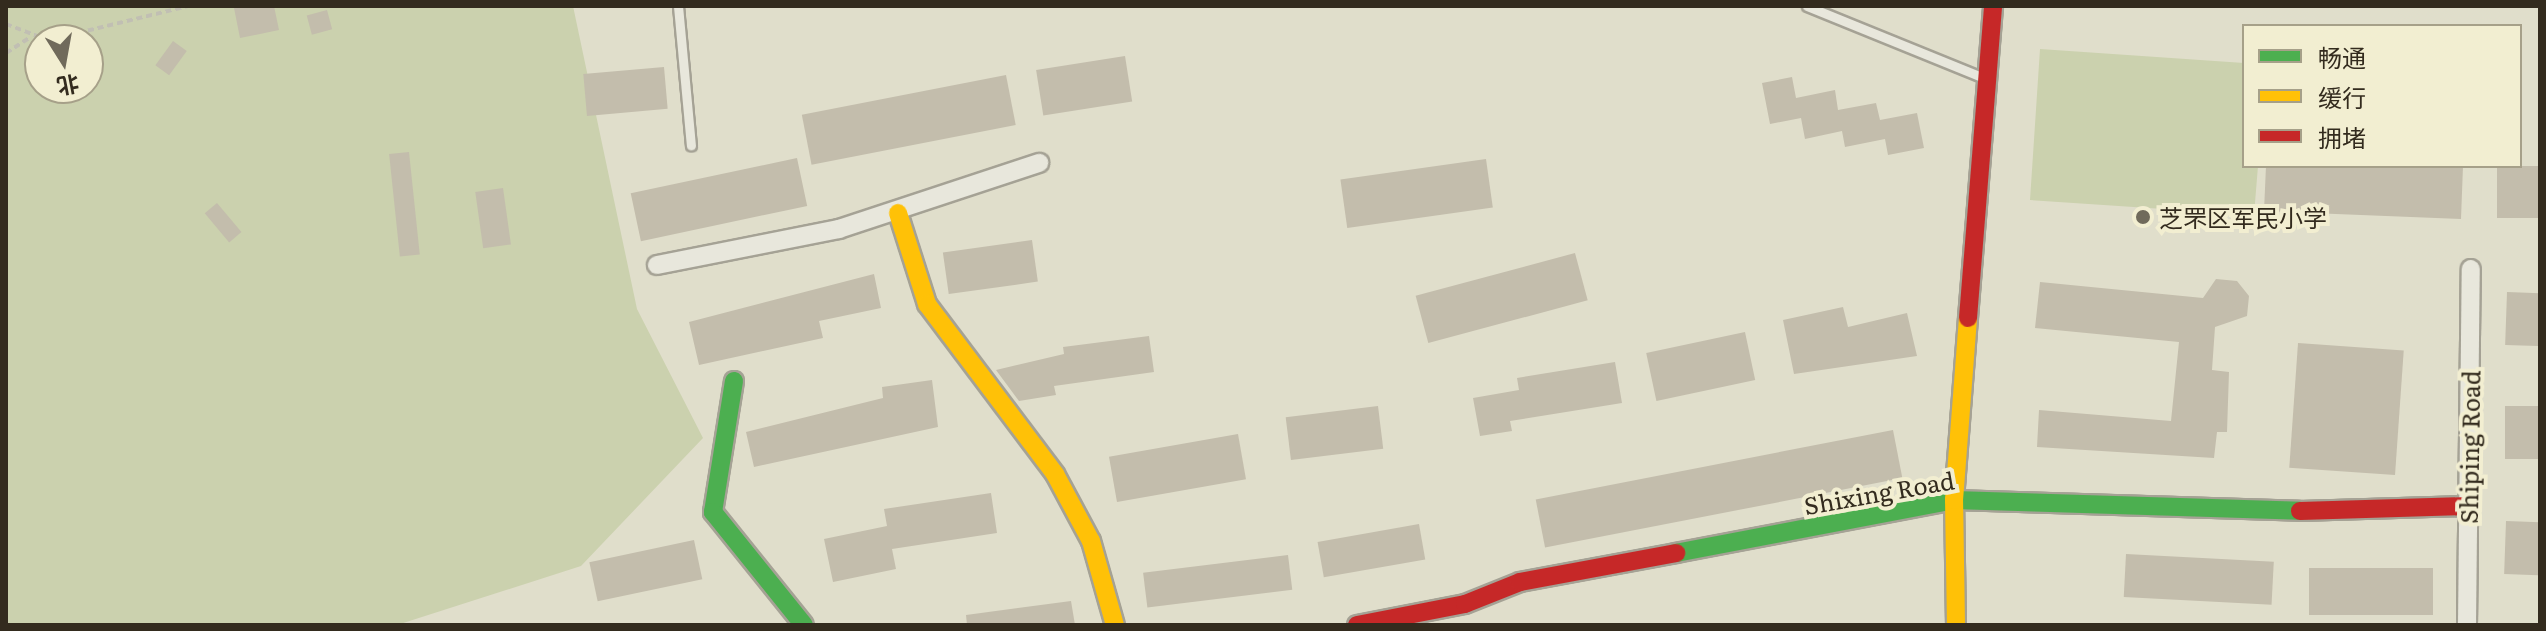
<!DOCTYPE html>
<html>
<head>
<meta charset="utf-8">
<style>
	body { margin:0 }
	#map { position:relative; width:2546px; height:631px; overflow:hidden; background:#e0decb; font-family:Literata,"Noto Sans SC",serif }
	div>[style] { position:absolute }
	.green>* { inset:0; background:#cbd1ae }
	.building>* { inset:0; background:#c3bdac; transform-origin:0 0 }
	.path>* { height:4px; margin-top:-2px; transform-origin:0; background:repeating-linear-gradient(90deg,#c1bfb3 0 6px,transparent 0 10px) }
	.roads { filter:drop-shadow(2px 0 #a5a295) drop-shadow(-2px 0 #a5a295) drop-shadow(0 2px #a5a295) drop-shadow(0 -2px #a5a295) }
	.lane>* { height:9px; margin:-4.5px; padding:0 4.5px; transform-origin:4.5px; border-radius:4.5px; background:#e8e7dc }
	.street>* { height:18px; margin:-9px; padding:0 9px; transform-origin:9px; border-radius:9px; background:#e8e7dc }
	.fast>* { height:18px; margin:-9px; padding:0 9px; transform-origin:9px; border-radius:9px; background:#4caf50 }
	.slow>* { height:18px; margin:-9px; padding:0 9px; transform-origin:9px; border-radius:9px; background:#ffc107 }
	.jam>* { height:18px; margin:-9px; padding:0 9px; transform-origin:9px; border-radius:9px; background:#c62828 }
	.dots>* { width:22px; height:22px; translate:-50% -50%; box-sizing:border-box; border:4px solid #f2eed1; border-radius:50% }
	span { translate:-50% -50%; white-space:nowrap; text-align:center; line-height:1.15; -webkit-text-stroke:8px #f2eed1; paint-order:stroke }
	.poi-label { font-size:24px; color:#332b1e }
	.left { translate:0 -50%; text-align:left }
	.street-label { font-size:24px; color:#332b1e }
	.frame { position:absolute; inset:0; border:8px solid #332b1e; pointer-events:none }
	.legend { position:absolute; left:2242px; top:24px; width:280px; height:144px; box-sizing:border-box; background:#f2eed1; border:2px solid #a6a089; margin:0; padding:10px 14px; list-style:none; font-size:24px; color:#332b1e }
	.legend li { display:flex; align-items:center; gap:16px; height:40px }
	.legend b { width:40px; border:2px solid #a6a089 }
	.north { position:absolute; left:24px; top:24px; width:80px; height:80px; box-sizing:border-box; background:#f2eed1; border:2px solid #a6a089; border-radius:50%; rotate:169deg; font-size:22px; font-weight:700; line-height:32px; text-align:center; color:#332b1e }
	.north::after { content:''; display:block; margin:auto; width:28px; height:36px; background:#706a5b; clip-path:polygon(50% 0,100% 100%,50% 72%,0 100%) }
</style>
</head>
<body>
<div id="map">
	<div class="green">
		<div style="clip-path:polygon(evenodd,6px 6px,573px 6px,637px 309px,703px 438px,581px 566px,397px 625px,6px 625px,6px 6px,40px 40px,88px 40px,88px 88px,40px 88px,40px 40px)"></div>
		<div style="clip-path:polygon(2040px 49px,2244px 63px,2244px 166px,2258px 166px,2254px 215px,2030px 200px)"></div>
	</div>
	<div class="building">
		<div style="clip-path:polygon(274px 6px,279px 30px,240px 38px,234px 8px)"></div>
		<div style="left:327px;top:10px;width:20px;height:21px;rotate:75deg"></div>
		<div style="left:173px;top:41px;width:17px;height:30px;rotate:36deg"></div>
		<div style="left:1125px;top:56px;width:46px;height:90px;rotate:81deg"></div>
		<div style="left:664px;top:67px;width:42px;height:81px;rotate:85deg"></div>
		<div style="left:1006px;top:75px;width:51px;height:208px;rotate:79deg"></div>
		<div style="clip-path:polygon(1792px 77px,1796px 98px,1835px 90px,1838px 110px,1876px 103px,1880px 120px,1917px 113px,1924px 148px,1888px 155px,1885px 139px,1845px 147px,1842px 131px,1805px 139px,1801px 118px,1770px 124px,1762px 83px)"></div>
		<div style="left:409px;top:152px;width:103px;height:20px;rotate:84deg"></div>
		<div style="left:797px;top:158px;width:49px;height:170px;rotate:78deg"></div>
		<div style="left:1486px;top:159px;width:49px;height:147px;rotate:82deg"></div>
		<div style="clip-path:polygon(2266px 166px,2463px 166px,2461px 219px,2264px 211px)"></div>
		<div style="left:2497px;top:166px;width:43px;height:52px"></div>
		<div style="left:503px;top:188px;width:57px;height:28px;rotate:82deg"></div>
		<div style="left:217px;top:203px;width:38px;height:16px;rotate:50deg"></div>
		<div style="left:1032px;top:240px;width:42px;height:90px;rotate:82deg"></div>
		<div style="left:1575px;top:253px;width:49px;height:165px;rotate:75deg"></div>
		<div style="clip-path:polygon(874px 274px,881px 308px,819px 321px,823px 338px,699px 365px,689px 322px)"></div>
		<div style="clip-path:polygon(2216px 279px,2237px 281px,2249px 296px,2247px 316px,2215px 327px,2212px 370px,2229px 372px,2227px 432px,2217px 432px,2214px 458px,2037px 447px,2039px 410px,2171px 421px,2179px 342px,2035px 328px,2040px 282px,2203px 298px)"></div>
		<div style="left:2507px;top:292px;width:33px;height:53px;rotate:2deg"></div>
		<div style="clip-path:polygon(1843px 307px,1848px 327px,1907px 313px,1917px 356px,1794px 374px,1783px 320px)"></div>
		<div style="left:1745px;top:332px;width:49px;height:101px;rotate:78deg"></div>
		<div style="clip-path:polygon(1149px 336px,1154px 372px,1054px 386px,1056px 395px,1019px 401px,996px 370px,1064px 354px,1063px 347px)"></div>
		<div style="left:2298px;top:343px;width:106px;height:125px;rotate:4deg"></div>
		<div style="clip-path:polygon(1615px 362px,1622px 403px,1510px 421px,1512px 431px,1480px 436px,1473px 398px,1519px 390px,1517px 378px)"></div>
		<div style="clip-path:polygon(932px 380px,938px 427px,754px 467px,746px 432px,883px 398px,882px 387px)"></div>
		<div style="left:1378px;top:406px;width:43px;height:93px;rotate:83deg"></div>
		<div style="left:2505px;top:406px;width:35px;height:53px"></div>
		<div style="left:1893px;top:430px;width:49px;height:364px;rotate:79deg"></div>
		<div style="left:1238px;top:434px;width:46px;height:131px;rotate:80deg"></div>
		<div style="clip-path:polygon(991px 493px,997px 533px,892px 549px,896px 569px,833px 582px,824px 539px,887px 526px,884px 509px)"></div>
		<div style="left:2506px;top:521px;width:34px;height:53px;rotate:2deg"></div>
		<div style="left:1419px;top:524px;width:36px;height:103px;rotate:80deg"></div>
		<div style="left:694px;top:540px;width:40px;height:107px;rotate:78deg"></div>
		<div style="left:2126px;top:554px;width:148px;height:43px;rotate:3deg"></div>
		<div style="left:1288px;top:555px;width:35px;height:146px;rotate:83deg"></div>
		<div style="left:2309px;top:568px;width:124px;height:47px"></div>
		<div style="clip-path:polygon(1071px 601px,1075px 625px,967px 625px,966px 615px)"></div>
	</div>
	<div class="path">
		<div style="left:6px;top:24px;width:45px;rotate:20.9deg"></div>
		<div style="left:49px;top:40px;width:143px;rotate:-13.7deg"></div>
		<div style="left:6px;top:53px;width:27px;rotate:-33deg"></div>
	</div>
	<div class="roads">
		<div class="lane">
			<div style="left:678px;top:6px;width:140px;rotate:84.7deg"></div>
			<div style="left:1807px;top:6px;width:191px;rotate:22.1deg"></div>
		</div>
		<div class="street">
			<div style="left:657px;top:265px;width:186px;rotate:-11.2deg"></div>
			<div style="left:839px;top:229px;width:211px;rotate:-18.3deg"></div>
			<div style="left:2467px;top:625px;width:356px;rotate:-89.4deg"></div>
		</div>
		<div class="fast">
			<div style="left:734px;top:381px;width:133px;rotate:99.1deg"></div>
			<div style="left:713px;top:512px;width:145px;rotate:51.2deg"></div>
			<div style="left:1676px;top:553px;width:283px;rotate:-10.8deg"></div>
			<div style="left:1954px;top:500px;width:346px;rotate:1.8deg"></div>
		</div>
		<div class="slow">
			<div style="left:898px;top:213px;width:96px;rotate:72.3deg"></div>
			<div style="left:927px;top:304px;width:213px;rotate:53deg"></div>
			<div style="left:1055px;top:474px;width:76px;rotate:61.8deg"></div>
			<div style="left:1091px;top:541px;width:87px;rotate:74.1deg"></div>
			<div style="left:1956px;top:625px;width:125px;rotate:-90.9deg"></div>
			<div style="left:1954px;top:500px;width:183px;rotate:-85.6deg"></div>
		</div>
		<div class="jam">
			<div style="left:1968px;top:318px;width:313px;rotate:-85.4deg"></div>
			<div style="left:2300px;top:511px;width:168px;rotate:-1.7deg"></div>
			<div style="left:1357px;top:625px;width:110px;rotate:-11deg"></div>
			<div style="left:1465px;top:604px;width:59px;rotate:-21.8deg"></div>
			<div style="left:1520px;top:582px;width:159px;rotate:-10.5deg"></div>
		</div>
	</div>
	<div class="dots">
		<div style="left:2143px;top:217px;background:#706a5b"></div>
	</div>
	<div class="poi-label">
		<span class="left" style="left:2159px;top:217px">芝罘区军民小学</span>
	</div>
	<div class="street-label">
		<span style="left:2469px;top:447px;rotate:-89deg">Shiping Road</span>
		<span style="left:1879px;top:492px;rotate:-10deg">Shixing Road</span>
	</div>
	<div class="frame"></div>
	<ul class="legend">
	<li><b style="height:10px;background:#4caf50"></b>畅通</li>
	<li><b style="height:10px;background:#ffc107"></b>缓行</li>
	<li><b style="height:10px;background:#c62828"></b>拥堵</li>
	</ul>
	<div class="north">北</div>
</div>
</body>
</html>
